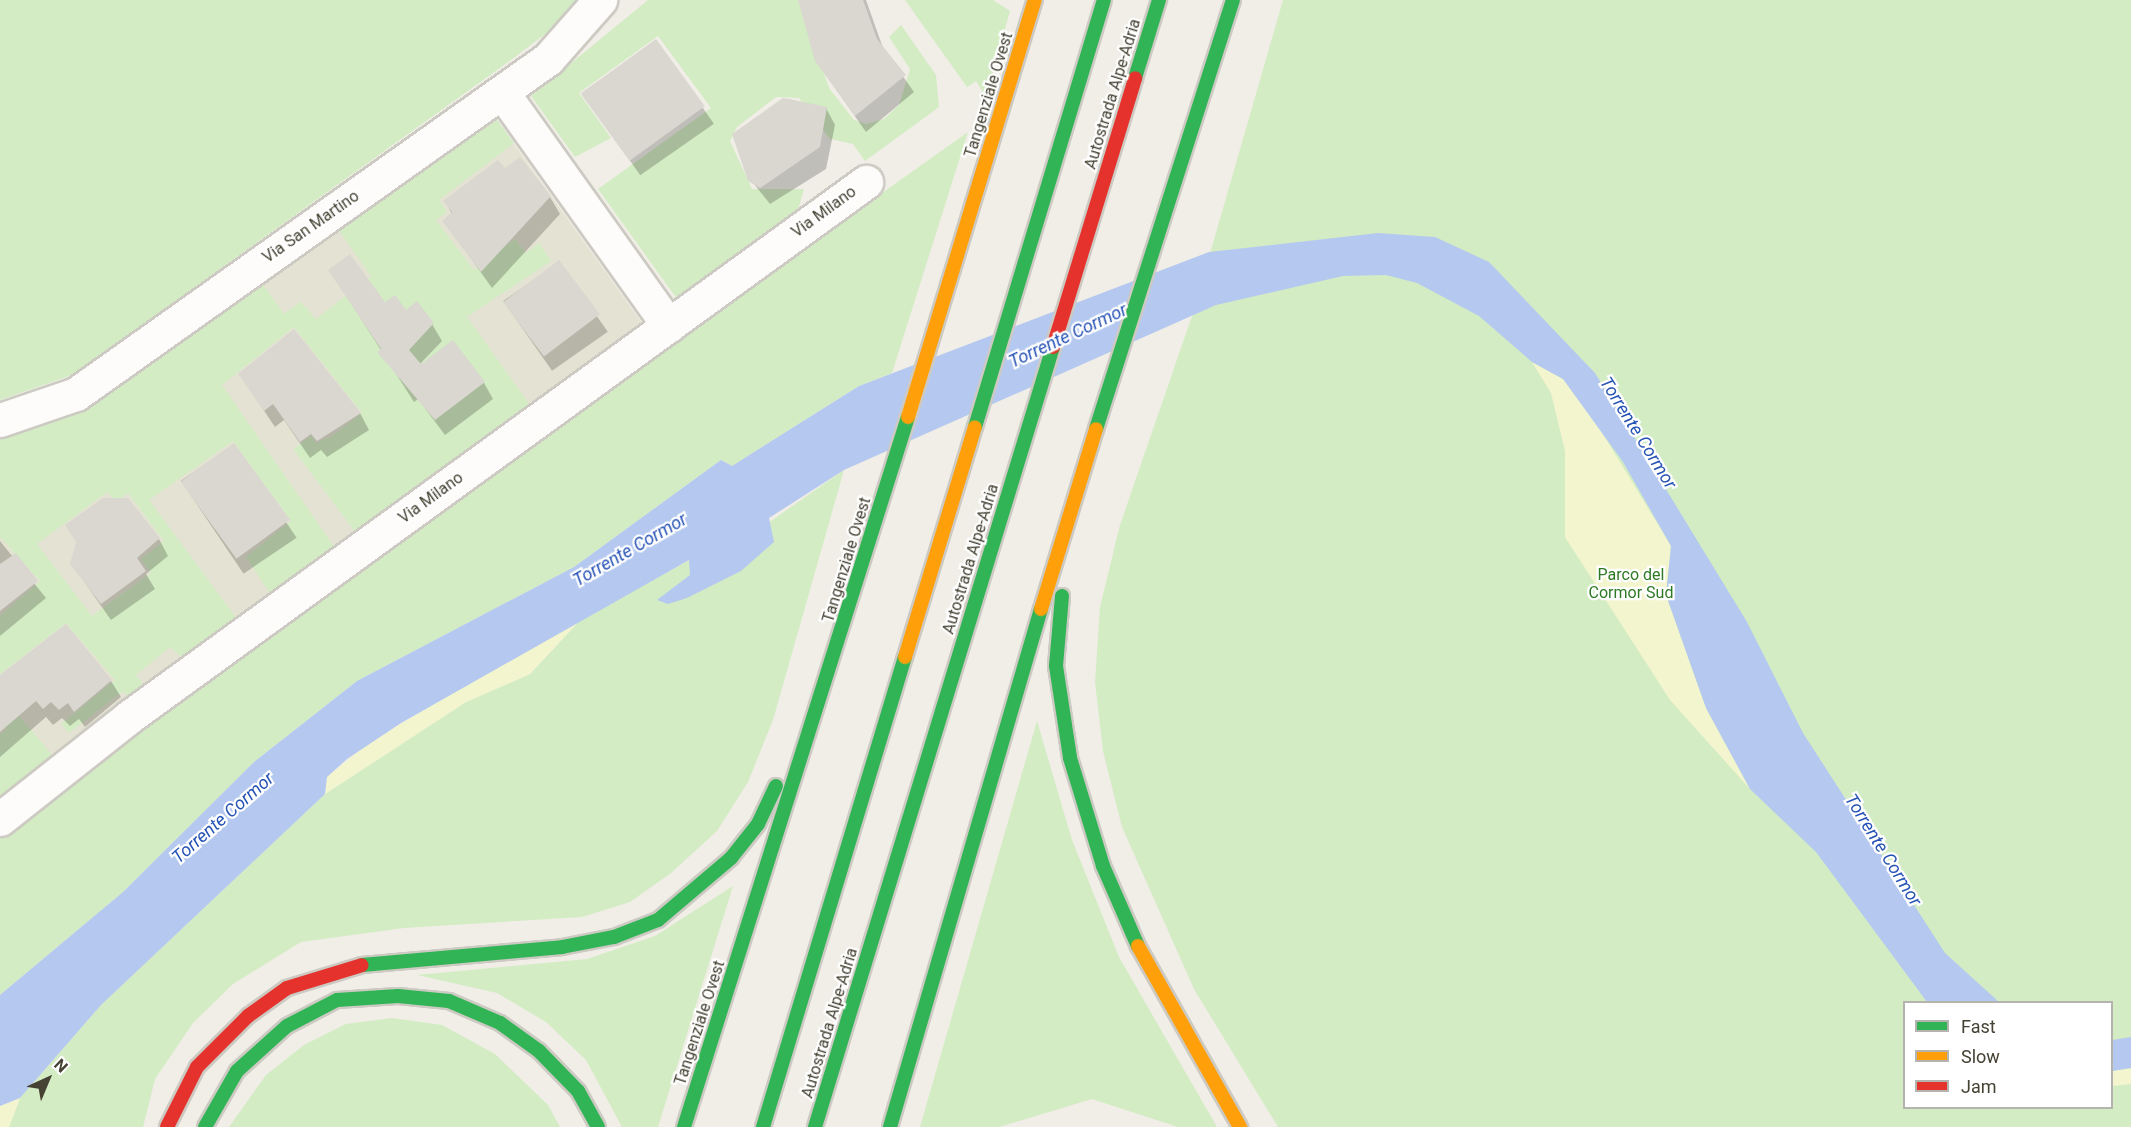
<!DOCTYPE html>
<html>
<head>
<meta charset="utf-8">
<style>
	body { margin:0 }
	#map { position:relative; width:2131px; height:1127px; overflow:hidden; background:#f0eee6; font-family:Roboto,sans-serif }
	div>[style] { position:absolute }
	.residential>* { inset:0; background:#e4e3d3 }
	.green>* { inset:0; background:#d3ecc4 }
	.sand>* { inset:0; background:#f3f5ce }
	.water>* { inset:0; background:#b4c8f0 }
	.shadow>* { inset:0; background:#0003; transform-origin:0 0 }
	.building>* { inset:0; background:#d9d7cf; transform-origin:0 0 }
	.roads { filter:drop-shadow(2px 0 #cccac2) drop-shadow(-2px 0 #cccac2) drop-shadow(0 2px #cccac2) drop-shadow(0 -2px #cccac2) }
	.street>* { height:33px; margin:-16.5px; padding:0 16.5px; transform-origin:16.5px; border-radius:16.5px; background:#fdfcfb }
	.fast>* { height:14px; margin:-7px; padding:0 7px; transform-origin:7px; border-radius:7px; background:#30b455 }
	.slow>* { height:14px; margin:-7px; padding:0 7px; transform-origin:7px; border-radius:7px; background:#ff9f0a }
	.jam>* { height:14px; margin:-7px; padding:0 7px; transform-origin:7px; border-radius:7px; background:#e5322d }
	span { translate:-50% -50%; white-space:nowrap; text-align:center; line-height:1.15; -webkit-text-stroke:4.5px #fff; paint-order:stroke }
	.street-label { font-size:16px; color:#454233 }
	.park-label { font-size:16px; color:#2d7924 }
	.water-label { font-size:18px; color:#2753b5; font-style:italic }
	.legend { position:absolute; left:1903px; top:1001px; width:210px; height:108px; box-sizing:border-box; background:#fff; border:2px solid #b5b3ad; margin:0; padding:8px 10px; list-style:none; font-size:18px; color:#454233 }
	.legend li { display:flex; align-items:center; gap:12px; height:30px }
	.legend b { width:30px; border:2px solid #b5b3ad }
	.north { position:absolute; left:18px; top:1049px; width:60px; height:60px; -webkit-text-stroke:4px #fff; paint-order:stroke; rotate:44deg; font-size:16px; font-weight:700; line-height:24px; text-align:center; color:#454233 }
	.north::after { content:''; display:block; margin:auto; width:21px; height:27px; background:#454233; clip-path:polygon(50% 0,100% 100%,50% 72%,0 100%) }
</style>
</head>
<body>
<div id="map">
	<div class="residential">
		<div style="clip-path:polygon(497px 120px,642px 323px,0 801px,0 439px,82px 411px)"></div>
	</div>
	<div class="green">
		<div style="clip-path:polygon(0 0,576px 0,557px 25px,511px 60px,72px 375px,0 400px)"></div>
		<div style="clip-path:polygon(648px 0,808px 0,803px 11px,829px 88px,854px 120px,866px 124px,884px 119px,899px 105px,910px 69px,889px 37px,901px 25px,936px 75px,939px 107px,865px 161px,853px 144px,830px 139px,799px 98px,776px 97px,737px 127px,730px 141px,752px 189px,804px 189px,798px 210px,677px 299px,598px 189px,711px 108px,658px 36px,579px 93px,611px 138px,575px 157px,531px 96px)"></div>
		<div style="clip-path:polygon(905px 0,993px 0,1010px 11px,986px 97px,976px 81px,967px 87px)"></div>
		<div style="clip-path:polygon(evenodd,1283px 0,2131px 0,2131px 1127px,1278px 1127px,1194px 989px,1122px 827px,1103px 751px,1095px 682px,1100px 607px,1120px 525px,1192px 316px,1283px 0,1904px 1002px,2112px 1002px,2112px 1108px,1904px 1108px,1904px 1002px)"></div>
		<div style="clip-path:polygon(evenodd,497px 120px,514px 143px,439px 200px,447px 212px,436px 220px,474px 270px,515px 239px,526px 253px,539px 243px,551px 261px,467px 317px,530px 405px,356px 533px,293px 449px,311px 436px,316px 443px,332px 436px,362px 413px,294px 327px,222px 385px,335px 548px,271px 595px,246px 557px,291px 521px,233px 441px,149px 500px,238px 620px,184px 659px,170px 647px,136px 675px,146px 687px,129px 697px,123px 691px,69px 733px,61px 724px,115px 680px,66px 623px,0 674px,0 616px,40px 581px,0 537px,0 439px,82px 411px,262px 283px,284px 314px,301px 302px,316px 319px,371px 276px,338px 229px,497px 120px,107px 492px,116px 502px,128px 493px,164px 541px,141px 559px,151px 573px,92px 616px,37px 544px,107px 492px)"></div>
		<div style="clip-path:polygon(968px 132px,892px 373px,859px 386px,732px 466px,721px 460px,574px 567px,357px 681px,254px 762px,123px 892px,0 995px,0 835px,180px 692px)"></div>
		<div style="clip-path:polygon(844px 470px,773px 720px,748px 782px,717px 831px,671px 873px,630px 902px,582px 917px,404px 928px,301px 942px,233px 984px,193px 1023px,155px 1079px,143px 1127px,9px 1127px,20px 1098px,101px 1005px,325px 794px,466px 702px,530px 674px,583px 617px,690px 560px,690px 575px,658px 600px)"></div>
		<div style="clip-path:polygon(0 694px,55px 758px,0 801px,0 734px,7px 729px,0 721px)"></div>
		<div style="clip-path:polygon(1037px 721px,1072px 840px,1119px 957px,1217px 1127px,1178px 1127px,1092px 1099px,999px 1127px,920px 1127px)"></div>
		<div style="clip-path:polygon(733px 886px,658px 1127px,622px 1127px,586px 1060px,546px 1022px,497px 993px,417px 975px,587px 959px,655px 936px)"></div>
		<div style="clip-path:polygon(392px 1018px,442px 1025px,495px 1054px,548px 1105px,560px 1127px,229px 1127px,266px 1075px,304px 1045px,346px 1024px)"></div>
	</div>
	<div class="sand">
		<div style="clip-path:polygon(1532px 362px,1563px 379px,1595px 421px,1671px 546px,1666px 595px,1706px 708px,1750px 789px,1670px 700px,1565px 537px,1565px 451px,1551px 393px)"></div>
		<div style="clip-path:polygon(583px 617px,530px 674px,466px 702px,325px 794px,327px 777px,370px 742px)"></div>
		<div style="clip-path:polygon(2131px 1068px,2131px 1084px,2112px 1086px,2112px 1071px)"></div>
		<div style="clip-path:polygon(20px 1098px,9px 1127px,0 1127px,0 1106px)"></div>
	</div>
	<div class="water">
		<div style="clip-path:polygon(1378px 233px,1435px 237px,1489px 262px,1595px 373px,1747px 622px,1803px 733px,1945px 953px,1999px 1002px,1927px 1002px,1816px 852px,1750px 789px,1706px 708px,1666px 595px,1671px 546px,1623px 462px,1563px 379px,1532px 362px,1479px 316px,1417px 283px,1386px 275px,1343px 276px,1216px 305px,844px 470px,769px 518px,774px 542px,741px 571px,687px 598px,668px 604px,657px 600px,690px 575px,689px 560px,401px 723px,347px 759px,327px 777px,325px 794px,101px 1005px,20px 1098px,0 1106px,0 995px,123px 892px,254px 762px,357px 681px,574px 567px,721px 460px,732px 466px,859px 386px,1209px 252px)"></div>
		<div style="clip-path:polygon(2131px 1037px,2131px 1068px,2112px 1071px,2112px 1040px)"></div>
	</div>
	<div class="shadow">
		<div style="clip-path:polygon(799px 0,866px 0,883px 48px,914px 92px,866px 132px,816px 61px)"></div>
		<div style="left:656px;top:41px;width:101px;height:90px;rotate:55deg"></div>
		<div style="clip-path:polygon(788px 99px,826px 108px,835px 125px,826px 169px,770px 204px,754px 184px,734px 135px)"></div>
		<div style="clip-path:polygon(550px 197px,560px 214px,492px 288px,444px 221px,452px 214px,445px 201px)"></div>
		<div style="left:559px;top:262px;width:85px;height:68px;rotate:55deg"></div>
		<div style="clip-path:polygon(340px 286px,432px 324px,442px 341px,420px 364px,484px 383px,493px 399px,445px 435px,418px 399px,414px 402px)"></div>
		<div style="clip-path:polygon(240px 375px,360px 413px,369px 430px,327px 457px,321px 450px,310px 458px,284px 420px,275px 427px)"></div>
		<div style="left:234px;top:445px;width:112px;height:64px;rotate:56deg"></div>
		<div style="clip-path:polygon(159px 539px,168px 556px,146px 574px,155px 589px,111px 620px,71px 563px)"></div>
		<div style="clip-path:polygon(0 541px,46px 598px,0 636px)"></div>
		<div style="clip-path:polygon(0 677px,111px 681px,121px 697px,85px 727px,79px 719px,70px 726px,62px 718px,53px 725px,46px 717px,0 757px)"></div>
	</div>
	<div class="building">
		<div style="clip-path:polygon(798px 0,863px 0,877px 39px,906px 75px,855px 116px,815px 61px)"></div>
		<div style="left:656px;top:39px;width:83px;height:93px;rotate:54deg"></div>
		<div style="clip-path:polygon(783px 98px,827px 107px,820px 147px,760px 188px,748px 181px,732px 134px)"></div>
		<div style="clip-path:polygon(520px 157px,551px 196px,481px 272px,442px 221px,452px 212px,443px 201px,498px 160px,505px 168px)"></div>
		<div style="clip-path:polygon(350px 254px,385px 302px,395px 295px,406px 310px,417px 301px,434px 323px,409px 350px,421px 364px,453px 340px,485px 382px,435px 420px,377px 352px,381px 349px,328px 270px)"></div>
		<div style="left:559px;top:260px;width:68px;height:70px;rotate:53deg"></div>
		<div style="clip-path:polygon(294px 329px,361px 413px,317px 441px,311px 434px,300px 442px,273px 404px,264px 411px,238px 374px)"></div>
		<div style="left:234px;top:443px;width:95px;height:66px;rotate:54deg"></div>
		<div style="clip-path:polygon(103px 498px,128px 498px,160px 538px,137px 558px,146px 571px,101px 604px,70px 564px,76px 542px,65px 525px)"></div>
		<div style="clip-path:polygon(16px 553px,38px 581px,0 611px,0 564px)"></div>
		<div style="clip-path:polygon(66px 624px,112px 680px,74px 712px,68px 703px,59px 710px,51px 702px,43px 709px,36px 701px,0 732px,0 675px)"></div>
	</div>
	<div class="roads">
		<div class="street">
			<div style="left:502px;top:92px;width:287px;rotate:54.5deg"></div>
			<div style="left:0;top:420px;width:80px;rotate:-18.9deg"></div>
			<div style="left:76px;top:394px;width:579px;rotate:-35.37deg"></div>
			<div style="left:548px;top:59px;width:79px;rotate:-48.6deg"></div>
			<div style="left:0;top:819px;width:164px;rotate:-38.3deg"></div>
			<div style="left:129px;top:717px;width:911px;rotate:-35.98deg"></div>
		</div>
		<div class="fast">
			<div style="left:1135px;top:78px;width:82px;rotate:-72.9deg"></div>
			<div style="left:975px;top:427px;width:446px;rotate:-73.2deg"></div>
			<div style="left:1096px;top:429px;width:450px;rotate:-72.3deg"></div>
			<div style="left:1062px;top:596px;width:70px;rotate:94.9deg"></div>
			<div style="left:1056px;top:666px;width:93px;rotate:81.3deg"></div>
			<div style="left:1070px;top:758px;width:113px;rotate:73deg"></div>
			<div style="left:1103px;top:866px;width:87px;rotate:66.4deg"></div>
			<div style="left:362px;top:965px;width:201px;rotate:-5.1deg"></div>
			<div style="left:562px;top:947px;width:53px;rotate:-10.9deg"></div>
			<div style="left:614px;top:937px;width:47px;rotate:-21.1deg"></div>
			<div style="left:658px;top:920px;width:96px;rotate:-40.3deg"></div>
			<div style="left:731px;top:858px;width:43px;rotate:-51.5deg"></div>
			<div style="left:758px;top:824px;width:42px;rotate:-64.7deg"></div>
			<div style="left:205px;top:1127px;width:64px;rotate:-60.3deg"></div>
			<div style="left:237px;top:1071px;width:67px;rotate:-42deg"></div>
			<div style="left:287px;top:1026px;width:56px;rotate:-27.5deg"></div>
			<div style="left:337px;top:1000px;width:61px;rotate:-3.8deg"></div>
			<div style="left:398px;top:996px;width:51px;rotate:5.6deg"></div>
			<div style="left:449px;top:1001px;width:56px;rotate:23.3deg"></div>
			<div style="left:500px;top:1023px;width:48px;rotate:35.7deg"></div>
			<div style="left:539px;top:1051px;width:56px;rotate:45.7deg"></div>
			<div style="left:578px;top:1091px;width:41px;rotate:60.9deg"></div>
			<div style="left:684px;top:1127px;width:744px;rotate:-72.49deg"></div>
			<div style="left:763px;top:1127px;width:491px;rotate:-73.2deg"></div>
			<div style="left:815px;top:1127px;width:816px;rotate:-73.03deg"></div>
			<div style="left:890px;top:1127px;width:540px;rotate:-73.75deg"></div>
		</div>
		<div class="slow">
			<div style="left:908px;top:417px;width:436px;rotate:-73.1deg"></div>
			<div style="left:1041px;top:609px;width:188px;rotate:-73deg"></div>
			<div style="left:905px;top:657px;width:240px;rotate:-73.1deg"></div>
			<div style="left:1138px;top:946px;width:208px;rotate:60.6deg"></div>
		</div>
		<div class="jam">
			<div style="left:1053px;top:347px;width:281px;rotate:-73deg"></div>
			<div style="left:167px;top:1127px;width:67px;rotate:-63.4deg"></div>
			<div style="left:197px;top:1067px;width:72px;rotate:-45deg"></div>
			<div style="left:248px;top:1016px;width:48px;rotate:-35.7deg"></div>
			<div style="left:287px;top:988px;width:78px;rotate:-17deg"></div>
		</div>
	</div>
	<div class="street-label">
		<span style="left:1113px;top:94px;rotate:-73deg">Autostrada Alpe-Adria</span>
		<span style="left:989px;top:95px;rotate:-73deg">Tangenziale Ovest</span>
		<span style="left:824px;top:212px;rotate:-36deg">Via Milano</span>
		<span style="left:311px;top:227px;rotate:-35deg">Via San Martino</span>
		<span style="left:431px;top:498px;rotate:-36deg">Via Milano</span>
		<span style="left:971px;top:559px;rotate:-73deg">Autostrada Alpe-Adria</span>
		<span style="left:847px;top:560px;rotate:-73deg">Tangenziale Ovest</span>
		<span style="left:700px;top:1023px;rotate:-72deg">Tangenziale Ovest</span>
		<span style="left:830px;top:1023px;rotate:-73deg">Autostrada Alpe-Adria</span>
	</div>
	<div class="park-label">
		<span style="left:1631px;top:584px">Parco del<br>Cormor Sud</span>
	</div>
	<div class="water-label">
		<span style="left:1068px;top:336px;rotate:-25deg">Torrente Cormor</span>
		<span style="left:1638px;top:433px;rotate:58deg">Torrente Cormor</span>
		<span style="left:630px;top:550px;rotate:-30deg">Torrente Cormor</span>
		<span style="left:223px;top:818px;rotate:-41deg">Torrente Cormor</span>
		<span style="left:1883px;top:850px;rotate:58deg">Torrente Cormor</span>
	</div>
	<ul class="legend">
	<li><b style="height:8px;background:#30b455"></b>Fast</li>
	<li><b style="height:8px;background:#ff9f0a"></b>Slow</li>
	<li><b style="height:8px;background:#e5322d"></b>Jam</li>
	</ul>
	<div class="north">N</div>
</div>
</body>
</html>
